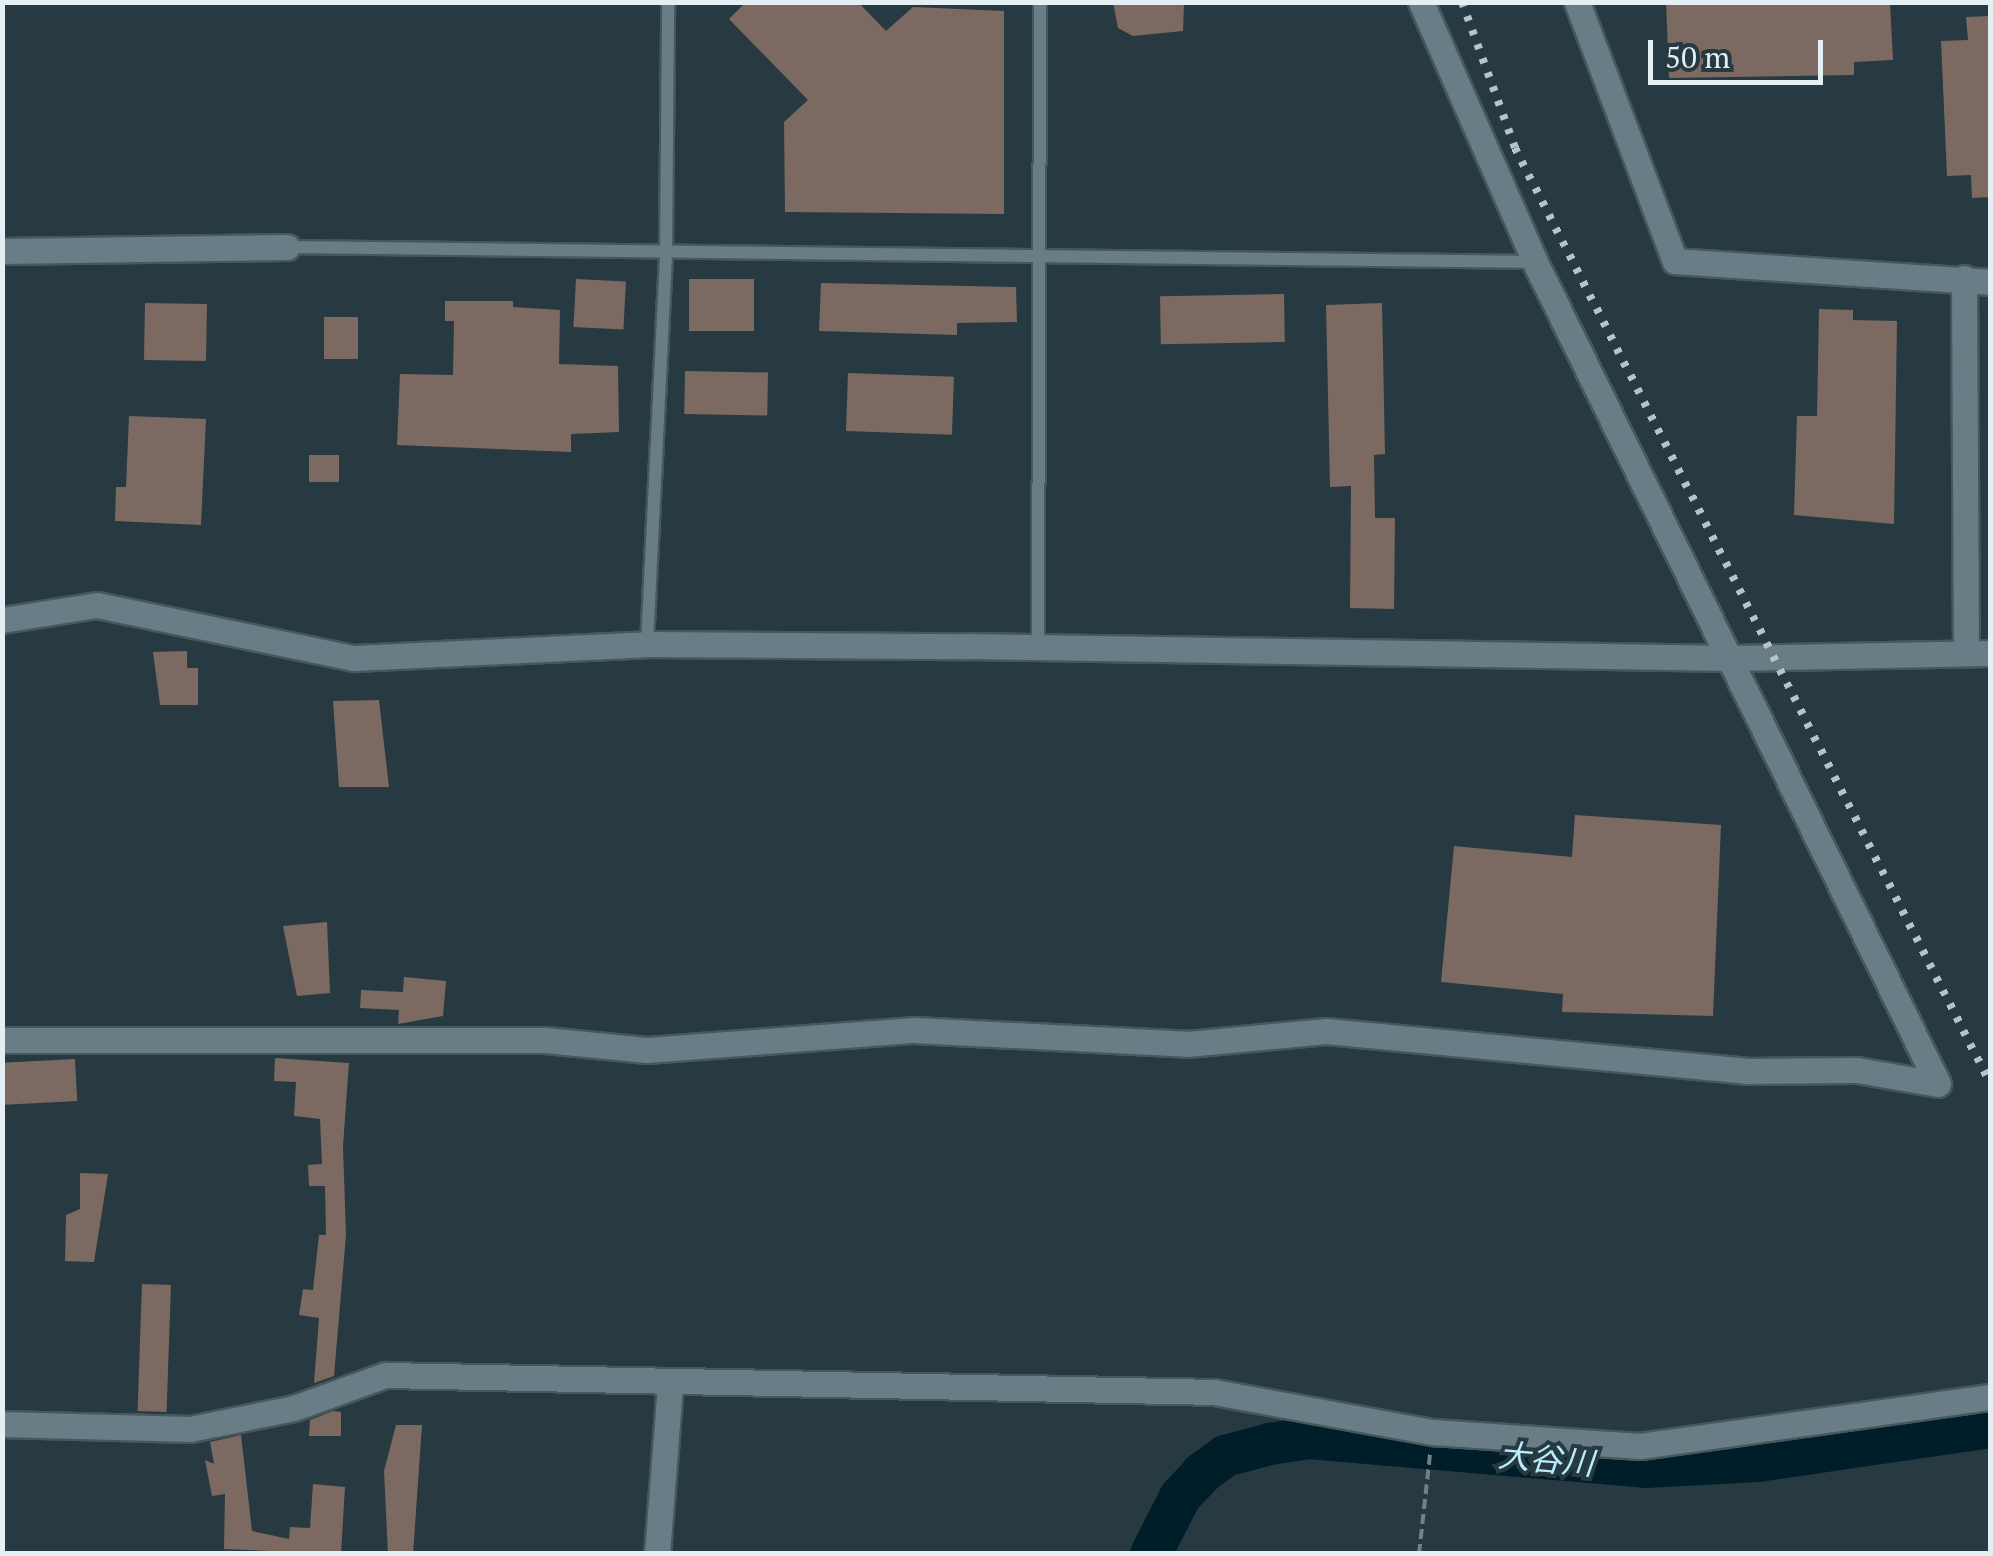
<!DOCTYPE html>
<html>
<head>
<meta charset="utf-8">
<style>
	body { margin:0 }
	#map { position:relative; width:1993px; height:1556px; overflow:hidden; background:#273a41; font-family:"PT Serif","Noto Sans JP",serif }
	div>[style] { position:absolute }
	.river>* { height:42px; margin:-21px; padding:0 21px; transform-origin:21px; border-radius:21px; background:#001e29 }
	.building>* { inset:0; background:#7c6961; transform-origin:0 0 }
	.path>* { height:4px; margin-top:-2px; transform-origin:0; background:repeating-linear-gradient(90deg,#718187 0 10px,transparent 0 15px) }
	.roads { filter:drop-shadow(2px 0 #46575d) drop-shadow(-2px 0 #46575d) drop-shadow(0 2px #46575d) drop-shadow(0 -2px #46575d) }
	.service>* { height:12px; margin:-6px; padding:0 6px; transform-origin:6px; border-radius:6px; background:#687d85 }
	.minor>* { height:25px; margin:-12.5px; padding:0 12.5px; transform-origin:12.5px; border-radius:12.5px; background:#687d85 }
	.tertiary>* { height:25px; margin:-12.5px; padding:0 12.5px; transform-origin:12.5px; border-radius:12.5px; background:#687d85 }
	.rail>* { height:8px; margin-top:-4px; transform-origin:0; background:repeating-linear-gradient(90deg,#b6c4c9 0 5px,transparent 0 15px) }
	span { translate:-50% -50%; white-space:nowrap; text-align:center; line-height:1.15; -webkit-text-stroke:8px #273a41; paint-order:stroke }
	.water-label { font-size:32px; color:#bbecfe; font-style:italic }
	.frame { position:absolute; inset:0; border:5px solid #e3eff3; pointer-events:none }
	.scale { position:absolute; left:1648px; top:40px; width:175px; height:45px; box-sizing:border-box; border:5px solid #e3eff3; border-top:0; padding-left:12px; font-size:30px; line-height:35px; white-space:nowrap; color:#e3eff3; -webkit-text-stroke:8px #273a41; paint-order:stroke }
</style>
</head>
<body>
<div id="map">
	<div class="river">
		<div style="left:1151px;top:1554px;width:64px;rotate:-63deg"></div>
		<div style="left:1180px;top:1497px;width:33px;rotate:-47deg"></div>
		<div style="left:1202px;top:1473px;width:29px;rotate:-36deg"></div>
		<div style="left:1225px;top:1456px;width:47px;rotate:-14.9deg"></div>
		<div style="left:1270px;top:1444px;width:39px;rotate:-9deg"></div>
		<div style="left:1309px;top:1438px;width:338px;rotate:4.9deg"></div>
		<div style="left:1646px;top:1467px;width:112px;rotate:-3.1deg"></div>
		<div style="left:1758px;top:1461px;width:234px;rotate:-8.3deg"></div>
	</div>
	<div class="building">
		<div style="clip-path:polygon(746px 2px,858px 2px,886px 31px,913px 7px,1004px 11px,1004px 214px,785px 212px,784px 122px,808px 100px,729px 19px)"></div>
		<div style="clip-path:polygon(1113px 2px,1184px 2px,1183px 31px,1133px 36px,1118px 28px)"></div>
		<div style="clip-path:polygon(1666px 2px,1890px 2px,1893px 60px,1854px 62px,1854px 75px,1669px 78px)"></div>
		<div style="clip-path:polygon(1990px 16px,1990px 197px,1972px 198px,1971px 175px,1947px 176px,1941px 41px,1968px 40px,1966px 17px)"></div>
		<div style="left:576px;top:279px;width:50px;height:48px;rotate:3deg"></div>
		<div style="left:754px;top:279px;width:52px;height:65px;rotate:90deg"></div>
		<div style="clip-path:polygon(821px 283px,1016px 287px,1017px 322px,957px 323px,957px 335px,819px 331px)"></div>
		<div style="left:1284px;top:294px;width:48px;height:124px;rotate:89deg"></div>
		<div style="clip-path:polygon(445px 301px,513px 301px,513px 307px,560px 310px,559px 364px,618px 366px,619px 432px,571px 434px,571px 452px,397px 445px,400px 374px,453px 375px,454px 321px,445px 321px)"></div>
		<div style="left:145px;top:303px;width:62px;height:57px;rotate:1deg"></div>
		<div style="clip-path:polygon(1382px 303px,1385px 454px,1374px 455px,1375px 518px,1395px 518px,1394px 609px,1350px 608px,1351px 486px,1330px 487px,1326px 305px)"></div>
		<div style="clip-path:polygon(1819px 309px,1853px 310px,1853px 320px,1897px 321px,1894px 524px,1794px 515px,1797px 416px,1817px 416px)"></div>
		<div style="left:324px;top:317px;width:34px;height:42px"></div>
		<div style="left:685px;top:371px;width:83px;height:43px;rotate:1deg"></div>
		<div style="left:848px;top:373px;width:106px;height:58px;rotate:2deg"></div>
		<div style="clip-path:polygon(129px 416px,206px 419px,201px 525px,115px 521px,116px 487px,126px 487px)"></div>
		<div style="left:309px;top:455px;width:30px;height:27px"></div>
		<div style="clip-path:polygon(187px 651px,187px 668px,198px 668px,198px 705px,160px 705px,153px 652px)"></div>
		<div style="clip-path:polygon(379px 700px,389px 787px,339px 787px,333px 701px)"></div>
		<div style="clip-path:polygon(1575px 815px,1721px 825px,1713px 1016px,1562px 1012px,1563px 994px,1441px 982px,1454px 846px,1572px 857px)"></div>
		<div style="clip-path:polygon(327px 922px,330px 993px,297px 996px,283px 926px)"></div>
		<div style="clip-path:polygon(404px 977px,446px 981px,443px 1016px,398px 1024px,399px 1010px,360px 1008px,361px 990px,403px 992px)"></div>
		<div style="clip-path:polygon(275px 1058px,349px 1063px,343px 1146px,346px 1235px,334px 1376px,314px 1383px,319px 1318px,299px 1315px,303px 1289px,313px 1290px,319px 1235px,326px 1235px,325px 1186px,309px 1186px,308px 1165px,322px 1164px,320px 1119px,294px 1116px,296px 1082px,274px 1081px)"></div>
		<div style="left:75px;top:1059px;width:42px;height:73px;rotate:87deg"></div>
		<div style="clip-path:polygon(80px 1173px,108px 1174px,94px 1262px,65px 1261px,66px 1215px,80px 1209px)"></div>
		<div style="left:142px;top:1284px;width:29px;height:127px;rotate:2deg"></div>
		<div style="clip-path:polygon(333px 1411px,341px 1412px,341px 1436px,309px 1436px,310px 1420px)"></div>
		<div style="clip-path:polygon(396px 1425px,422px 1425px,413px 1554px,388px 1554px,384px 1471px)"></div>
		<div style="clip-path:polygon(241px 1435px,252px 1531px,289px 1539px,290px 1527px,310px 1528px,313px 1484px,345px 1487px,341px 1554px,224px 1549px,225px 1494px,212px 1496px,205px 1460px,214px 1464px,210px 1442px)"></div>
	</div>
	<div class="path">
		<div style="left:1419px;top:1554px;width:101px;rotate:-83.7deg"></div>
	</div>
	<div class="roads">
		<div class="service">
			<div style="left:287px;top:247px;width:1248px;rotate:0.69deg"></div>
			<div style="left:647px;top:644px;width:390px;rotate:-87.2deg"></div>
			<div style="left:666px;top:254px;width:252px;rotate:-89.5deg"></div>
			<div style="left:1038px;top:649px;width:647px;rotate:-89.82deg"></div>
		</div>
		<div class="minor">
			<div style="left:1577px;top:2px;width:277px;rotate:69.3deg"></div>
			<div style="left:1675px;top:261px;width:316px;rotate:3.8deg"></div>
			<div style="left:2px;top:251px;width:285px;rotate:-0.8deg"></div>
			<div style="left:1964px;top:278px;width:375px;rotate:89.7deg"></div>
			<div style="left:2px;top:620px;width:96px;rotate:-9deg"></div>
			<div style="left:97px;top:605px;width:262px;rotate:11.7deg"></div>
			<div style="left:354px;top:658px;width:293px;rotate:-2.7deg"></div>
			<div style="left:647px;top:644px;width:320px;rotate:0.4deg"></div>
			<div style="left:2px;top:1040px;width:543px"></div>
			<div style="left:545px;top:1040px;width:102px;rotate:5.6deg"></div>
			<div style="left:647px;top:1050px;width:268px;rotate:-4.3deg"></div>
			<div style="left:914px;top:1030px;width:273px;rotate:2.9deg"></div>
			<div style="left:1187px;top:1044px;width:140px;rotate:-5.3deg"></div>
			<div style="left:1326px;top:1031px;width:422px;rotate:5.4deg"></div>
			<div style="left:1746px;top:1071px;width:111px;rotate:-0.5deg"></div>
			<div style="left:1857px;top:1070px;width:82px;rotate:9.8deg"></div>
			<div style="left:2px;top:1424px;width:188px;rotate:1.5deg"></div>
			<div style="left:190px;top:1429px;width:106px;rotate:-11.4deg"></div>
			<div style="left:294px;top:1408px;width:97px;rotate:-19.9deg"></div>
			<div style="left:385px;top:1375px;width:829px;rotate:1.17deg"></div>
			<div style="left:1214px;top:1392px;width:223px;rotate:10.4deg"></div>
			<div style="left:1433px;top:1432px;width:207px;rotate:3.9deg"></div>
			<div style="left:1640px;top:1446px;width:353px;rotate:-8deg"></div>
			<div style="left:657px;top:1554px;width:170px;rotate:-85.6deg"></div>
		</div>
		<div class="tertiary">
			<div style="left:1421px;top:2px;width:284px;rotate:66.3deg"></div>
			<div style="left:1535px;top:262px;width:915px;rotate:63.88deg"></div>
			<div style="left:967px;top:646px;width:765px;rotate:0.9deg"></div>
			<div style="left:1732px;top:658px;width:258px;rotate:-1.1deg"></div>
		</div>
	</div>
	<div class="rail">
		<div style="left:1462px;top:2px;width:155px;rotate:70deg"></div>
		<div style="left:1515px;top:148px;width:1049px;rotate:63.07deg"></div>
	</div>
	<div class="water-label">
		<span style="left:1546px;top:1459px;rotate:5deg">大谷川</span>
	</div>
	<div class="frame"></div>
	<div class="scale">50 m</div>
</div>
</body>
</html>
